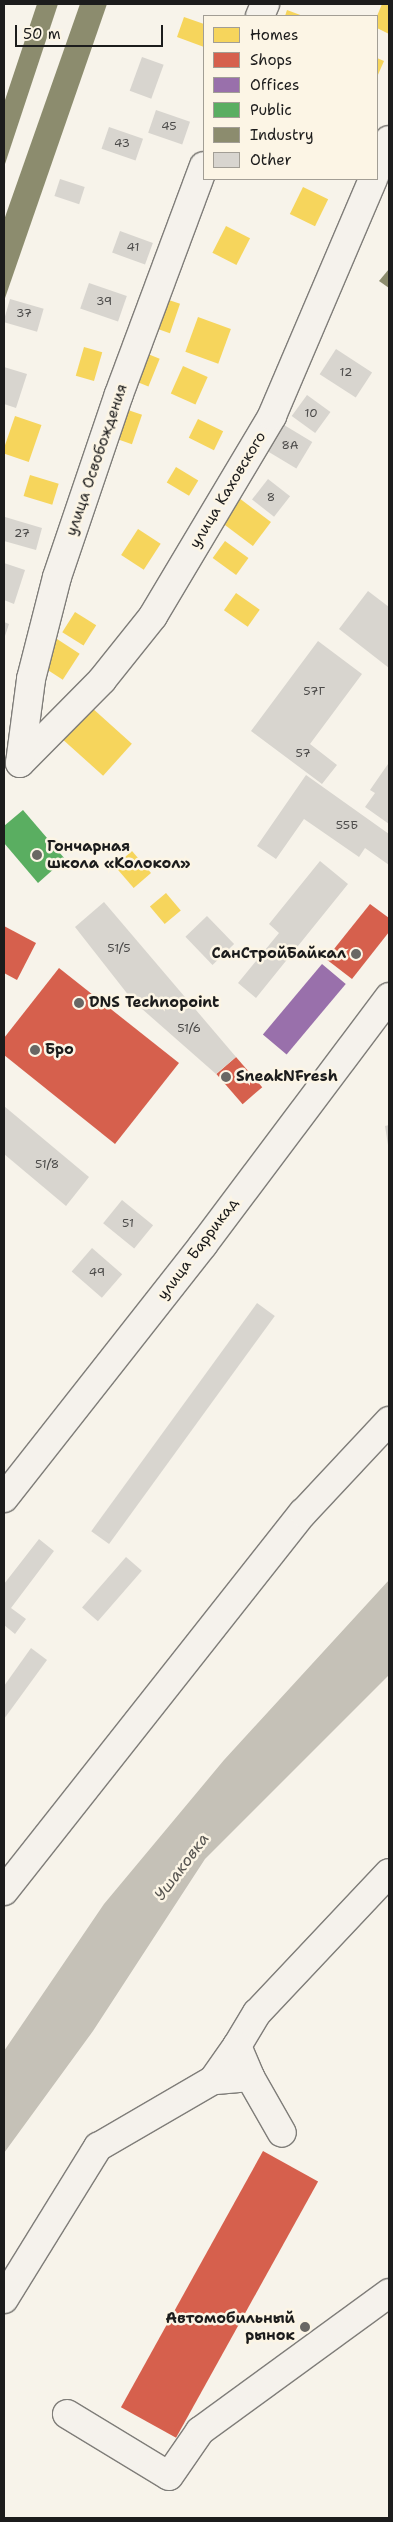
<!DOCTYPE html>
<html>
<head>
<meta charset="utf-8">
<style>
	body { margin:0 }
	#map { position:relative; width:393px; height:2522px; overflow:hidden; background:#f7f3ea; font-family:"Shantell Sans",sans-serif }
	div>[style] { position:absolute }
	.water>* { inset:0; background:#c5c1b7 }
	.homes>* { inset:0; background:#f6d55c; transform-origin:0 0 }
	.shops>* { inset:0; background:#d6604d; transform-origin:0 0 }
	.offices>* { inset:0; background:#9970ab; transform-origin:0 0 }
	.public>* { inset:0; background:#5aae61 }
	.industry>* { inset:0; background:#8c8c6e }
	.building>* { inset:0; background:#d8d5cf; transform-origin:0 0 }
	.roads { filter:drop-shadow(1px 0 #7f7d79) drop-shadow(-1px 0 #7f7d79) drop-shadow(0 1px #7f7d79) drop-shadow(0 -1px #7f7d79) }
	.minor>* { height:28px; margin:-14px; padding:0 14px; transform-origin:14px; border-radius:14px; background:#f5f2ec }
	.major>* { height:28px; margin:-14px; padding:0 14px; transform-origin:14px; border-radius:14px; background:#f5f2ec }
	.dots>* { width:14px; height:14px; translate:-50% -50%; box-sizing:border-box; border:2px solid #fcf5e5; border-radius:50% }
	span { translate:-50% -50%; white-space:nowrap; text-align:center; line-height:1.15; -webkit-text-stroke:5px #fcf5e5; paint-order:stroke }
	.number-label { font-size:12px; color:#4b4a49 }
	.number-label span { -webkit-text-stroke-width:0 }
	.street-label { font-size:15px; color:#1c1c1c }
	.poi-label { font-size:15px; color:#1c1c1c; font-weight:700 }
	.left { translate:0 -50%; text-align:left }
	.right { translate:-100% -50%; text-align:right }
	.water-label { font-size:16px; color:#575551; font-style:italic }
	.frame { position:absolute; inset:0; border:5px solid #1c1c1c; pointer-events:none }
	.legend { position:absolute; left:203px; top:15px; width:175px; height:165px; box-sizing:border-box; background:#fcf5e5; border:1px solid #a29e95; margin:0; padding:6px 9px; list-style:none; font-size:15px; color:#1c1c1c }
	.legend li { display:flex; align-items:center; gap:10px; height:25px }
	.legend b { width:25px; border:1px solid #a29e95 }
	.scale { position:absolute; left:15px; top:25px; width:148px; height:22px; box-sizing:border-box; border:2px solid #1c1c1c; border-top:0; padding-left:6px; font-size:15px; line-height:18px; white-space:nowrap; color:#1c1c1c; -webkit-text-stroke:4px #fcf5e5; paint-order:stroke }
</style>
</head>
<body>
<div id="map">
	<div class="water">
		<div style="clip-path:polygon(389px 1580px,389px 1675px,205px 1859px,93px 2031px,4px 2153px,4px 2051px,104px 1904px,224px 1760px)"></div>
	</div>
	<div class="homes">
		<div style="clip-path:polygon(382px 4px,389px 4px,389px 34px,377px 28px,377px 16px)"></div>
		<div style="clip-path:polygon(287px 10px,303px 16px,285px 16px)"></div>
		<div style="clip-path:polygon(184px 17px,204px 24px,204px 47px,177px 37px)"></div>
		<div style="clip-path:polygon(377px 58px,384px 61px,377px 77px)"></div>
		<div style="left:303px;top:187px;width:28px;height:30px;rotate:26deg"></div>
		<div style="left:226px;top:226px;width:27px;height:30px;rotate:27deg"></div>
		<div style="left:163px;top:298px;width:18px;height:31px;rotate:19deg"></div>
		<div style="left:198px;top:317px;width:35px;height:37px;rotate:20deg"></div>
		<div style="left:84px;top:347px;width:19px;height:30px;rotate:16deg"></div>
		<div style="left:143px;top:352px;width:18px;height:30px;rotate:22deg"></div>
		<div style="left:183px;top:366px;width:27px;height:30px;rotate:24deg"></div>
		<div style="left:125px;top:409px;width:18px;height:31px;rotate:19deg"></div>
		<div style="left:15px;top:416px;width:28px;height:39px;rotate:19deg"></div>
		<div style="left:198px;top:419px;width:28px;height:21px;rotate:26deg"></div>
		<div style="left:176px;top:467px;width:26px;height:18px;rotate:31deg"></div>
		<div style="left:30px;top:475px;width:30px;height:22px;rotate:17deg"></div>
		<div style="left:239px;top:498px;width:40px;height:30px;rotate:37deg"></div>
		<div style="left:138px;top:529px;width:27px;height:31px;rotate:33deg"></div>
		<div style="left:225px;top:541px;width:29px;height:21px;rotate:36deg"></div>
		<div style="left:236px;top:593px;width:29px;height:21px;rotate:35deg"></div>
		<div style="left:75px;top:612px;width:25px;height:24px;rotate:32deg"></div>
		<div style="left:57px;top:639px;width:27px;height:31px;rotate:33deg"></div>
		<div style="left:91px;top:707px;width:55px;height:43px;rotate:42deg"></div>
		<div style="left:132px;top:851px;width:29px;height:23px;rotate:49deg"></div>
		<div style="left:166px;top:893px;width:23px;height:21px;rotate:50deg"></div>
	</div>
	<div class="shops">
		<div style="clip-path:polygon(370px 904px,389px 918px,389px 932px,352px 979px,326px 959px)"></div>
		<div style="clip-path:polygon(4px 926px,36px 943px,17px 980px,4px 973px)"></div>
		<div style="clip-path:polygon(59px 968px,179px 1063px,115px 1144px,4px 1055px,4px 1038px)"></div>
		<div style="left:236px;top:1057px;width:40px;height:26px;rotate:49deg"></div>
		<div style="left:263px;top:2151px;width:63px;height:293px;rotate:29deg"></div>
	</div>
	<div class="offices">
		<div style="left:322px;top:964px;width:31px;height:92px;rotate:40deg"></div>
	</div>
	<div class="public">
		<div style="clip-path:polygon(23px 810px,65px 859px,38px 883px,4px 843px,4px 826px)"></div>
	</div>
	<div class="industry">
		<div style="clip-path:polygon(37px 4px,58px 4px,4px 167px,4px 103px)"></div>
		<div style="clip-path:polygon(80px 4px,107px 4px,4px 301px,4px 220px)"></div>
		<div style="clip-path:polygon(389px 269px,389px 288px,379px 281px)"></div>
	</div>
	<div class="building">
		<div style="left:142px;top:57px;width:23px;height:36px;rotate:20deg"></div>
		<div style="left:156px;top:110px;width:36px;height:24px;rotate:19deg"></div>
		<div style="left:109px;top:127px;width:36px;height:23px;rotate:19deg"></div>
		<div style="left:60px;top:179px;width:26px;height:18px;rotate:18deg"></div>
		<div style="left:120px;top:231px;width:35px;height:23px;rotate:20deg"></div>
		<div style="left:89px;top:283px;width:40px;height:27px;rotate:19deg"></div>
		<div style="left:10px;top:299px;width:35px;height:24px;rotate:16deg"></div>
		<div style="left:336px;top:349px;width:43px;height:30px;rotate:33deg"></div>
		<div style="clip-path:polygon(4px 367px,27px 374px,16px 408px,4px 404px)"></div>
		<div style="left:307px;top:395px;width:29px;height:26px;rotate:36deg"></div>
		<div style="left:284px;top:425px;width:33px;height:31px;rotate:31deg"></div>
		<div style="left:268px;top:479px;width:28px;height:26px;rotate:38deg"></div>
		<div style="clip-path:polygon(5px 517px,42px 528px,36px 550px,4px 541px)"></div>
		<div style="clip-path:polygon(4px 563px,25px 570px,14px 604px,4px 600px)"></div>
		<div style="clip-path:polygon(368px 591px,389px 607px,389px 668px,339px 629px)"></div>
		<div style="clip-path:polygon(4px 622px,9px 624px,4px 639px)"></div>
		<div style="clip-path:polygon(318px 641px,362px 674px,310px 744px,337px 765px,322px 784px,251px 731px)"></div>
		<div style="clip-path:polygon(388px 764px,389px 765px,389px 824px,365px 807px,375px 793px,370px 790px)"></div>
		<div style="clip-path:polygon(306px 775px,389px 834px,389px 865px,365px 848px,359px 857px,304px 819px,276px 859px,257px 846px)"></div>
		<div style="clip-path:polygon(320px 861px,348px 884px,256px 998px,238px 983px,279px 933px,269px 924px)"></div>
		<div style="clip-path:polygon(104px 902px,236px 1057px,216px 1074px,133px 1001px,75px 927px)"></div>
		<div style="left:207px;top:916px;width:39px;height:30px;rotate:46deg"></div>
		<div style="clip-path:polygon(4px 1106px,89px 1177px,66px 1206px,4px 1154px)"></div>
		<div style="clip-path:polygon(389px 1125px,389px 1145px,388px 1145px,385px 1126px)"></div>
		<div style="left:122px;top:1200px;width:40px;height:30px;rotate:39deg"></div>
		<div style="left:92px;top:1248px;width:40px;height:31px;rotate:41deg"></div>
		<div style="left:257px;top:1303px;width:22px;height:282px;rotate:36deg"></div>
		<div style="clip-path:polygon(39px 1539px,54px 1551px,11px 1608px,26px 1619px,15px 1634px,4px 1625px,4px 1584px)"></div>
		<div style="left:126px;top:1557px;width:21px;height:67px;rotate:41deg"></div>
		<div style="clip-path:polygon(31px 1648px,47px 1660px,4px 1719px,4px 1686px)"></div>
	</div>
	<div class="roads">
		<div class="minor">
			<div style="left:260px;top:16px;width:13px;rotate:-67deg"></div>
			<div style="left:377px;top:171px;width:33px;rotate:-69deg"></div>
			<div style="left:20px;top:763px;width:117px;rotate:-45.3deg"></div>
			<div style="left:102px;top:680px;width:82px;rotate:-51.4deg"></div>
			<div style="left:153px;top:616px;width:233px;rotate:-59.2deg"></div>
			<div style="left:272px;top:416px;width:258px;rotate:-66.9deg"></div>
			<div style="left:20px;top:763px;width:85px;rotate:-82.5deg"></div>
			<div style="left:31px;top:679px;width:105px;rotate:-75.7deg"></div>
			<div style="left:57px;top:577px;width:193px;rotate:-71.3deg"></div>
			<div style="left:119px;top:394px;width:243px;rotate:-69.6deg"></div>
			<div style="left:4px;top:1891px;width:482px;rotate:-51.7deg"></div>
			<div style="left:303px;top:1513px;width:126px;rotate:-46.9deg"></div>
			<div style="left:237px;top:2046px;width:39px;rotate:-59deg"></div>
			<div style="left:257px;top:2013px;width:192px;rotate:-46.7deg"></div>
			<div style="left:250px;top:2077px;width:64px;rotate:60.3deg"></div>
			<div style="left:4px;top:2299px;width:179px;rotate:-58.3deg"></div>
			<div style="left:98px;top:2147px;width:133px;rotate:-30.2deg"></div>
			<div style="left:213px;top:2080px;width:42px;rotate:-54.8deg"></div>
			<div style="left:237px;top:2046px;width:34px;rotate:67deg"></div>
			<div style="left:250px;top:2077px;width:37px;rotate:175deg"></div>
			<div style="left:67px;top:2414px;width:119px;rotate:31.3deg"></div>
			<div style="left:169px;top:2476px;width:55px;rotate:-55.4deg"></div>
			<div style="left:200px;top:2431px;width:234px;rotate:-36.1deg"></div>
		</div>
		<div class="major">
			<div style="left:4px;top:1498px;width:322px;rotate:-51.8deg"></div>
			<div style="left:203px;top:1245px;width:310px;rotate:-53.1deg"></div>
		</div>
	</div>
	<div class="dots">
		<div style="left:37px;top:855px;background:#696764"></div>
		<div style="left:356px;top:954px;background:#696764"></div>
		<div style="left:79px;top:1003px;background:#696764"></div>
		<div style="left:35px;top:1050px;background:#696764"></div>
		<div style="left:226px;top:1077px;background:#696764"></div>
		<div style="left:305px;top:2327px;background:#696764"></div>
	</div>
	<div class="number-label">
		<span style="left:169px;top:127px">45</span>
		<span style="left:122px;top:144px">43</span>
		<span style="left:133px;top:248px">41</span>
		<span style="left:104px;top:302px">39</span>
		<span style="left:24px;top:314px">37</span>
		<span style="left:346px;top:373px">12</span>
		<span style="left:311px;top:414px">10</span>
		<span style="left:290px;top:446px">8А</span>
		<span style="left:271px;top:498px">8</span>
		<span style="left:22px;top:534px">27</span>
		<span style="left:314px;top:692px">57Г</span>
		<span style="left:303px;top:754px">57</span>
		<span style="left:347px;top:826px">55Б</span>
		<span style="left:119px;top:949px">51/5</span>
		<span style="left:189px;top:1029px">51/6</span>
		<span style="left:47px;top:1165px">51/8</span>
		<span style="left:128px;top:1224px">51</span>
		<span style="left:97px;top:1273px">49</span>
	</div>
	<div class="street-label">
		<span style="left:97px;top:460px;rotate:-71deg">улица Освобождения</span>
		<span style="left:228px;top:490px;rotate:-59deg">улица Каховского</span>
		<span style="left:198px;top:1249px;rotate:-53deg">улица Баррикад</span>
	</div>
	<div class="poi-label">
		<span class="left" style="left:47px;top:855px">Гончарная<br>школа «Колокол»</span>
		<span class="right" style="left:346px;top:954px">СанСтройБайкал</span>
		<span class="left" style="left:89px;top:1003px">DNS Technopoint</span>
		<span class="left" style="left:45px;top:1050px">Бро</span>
		<span class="left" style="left:236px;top:1077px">SneakNFresh</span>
		<span class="right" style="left:295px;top:2327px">Автомобильный<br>рынок</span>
	</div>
	<div class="water-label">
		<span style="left:182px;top:1867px;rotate:-53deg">Ушаковка</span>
	</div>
	<div class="frame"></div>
	<ul class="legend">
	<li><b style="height:14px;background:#f6d55c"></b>Homes</li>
	<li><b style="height:14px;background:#d6604d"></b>Shops</li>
	<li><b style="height:14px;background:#9970ab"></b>Offices</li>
	<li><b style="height:14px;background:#5aae61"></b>Public</li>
	<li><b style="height:14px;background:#8c8c6e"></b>Industry</li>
	<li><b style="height:14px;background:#d8d5cf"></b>Other</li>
	</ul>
	<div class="scale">50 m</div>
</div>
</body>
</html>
